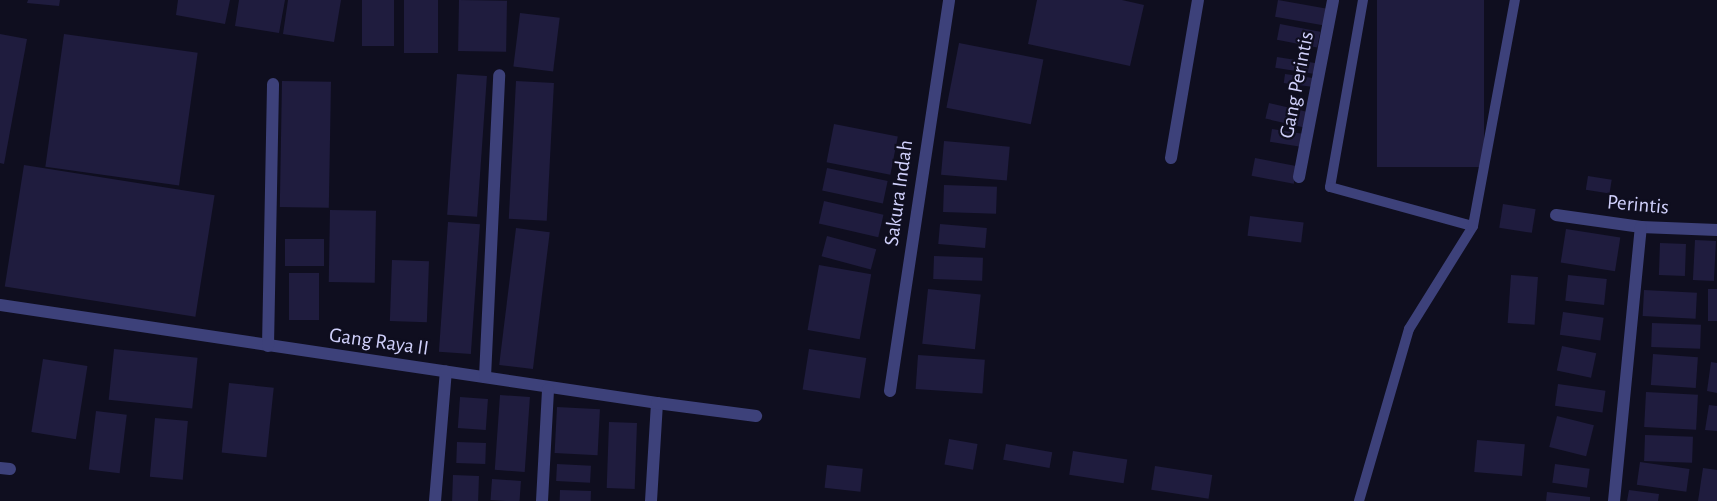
<!DOCTYPE html>
<html>
<head>
<meta charset="utf-8">
<style>
	body { margin:0 }
	#map { position:relative; width:1717px; height:501px; overflow:hidden; background:#0f0e1f; font-family:"Alegreya Sans",sans-serif }
	div>[style] { position:absolute }
	.building>* { inset:0; background:#1f1c3e; transform-origin:0 0 }
	.lane>* { height:10px; margin:-5px; padding:0 5px; transform-origin:5px; border-radius:5px; background:#3d417a }
	.street>* { height:12px; margin:-6px; padding:0 6px; transform-origin:6px; border-radius:6px; background:#3d417a }
	span { translate:-50% -50%; white-space:nowrap; text-align:center; line-height:1.15; -webkit-text-stroke:4.5px #0f0e1f; paint-order:stroke }
	.street-label { font-size:21px; color:#d0d0fb }
</style>
</head>
<body>
<div id="map">
	<div class="building">
		<div style="clip-path:polygon(28px 0,60px 0,59px 6px,27px 3px)"></div>
		<div style="clip-path:polygon(178px 0,230px 0,225px 24px,176px 15px)"></div>
		<div style="clip-path:polygon(239px 0,285px 0,279px 33px,235px 26px)"></div>
		<div style="clip-path:polygon(288px 0,341px 0,334px 42px,283px 34px)"></div>
		<div style="left:362px;top:0;width:32px;height:46px"></div>
		<div style="left:404px;top:0;width:34px;height:53px"></div>
		<div style="left:459px;top:0;width:48px;height:51px;rotate:1deg"></div>
		<div style="clip-path:polygon(1037px 0,1122px 0,1144px 5px,1130px 66px,1028px 44px)"></div>
		<div style="left:1278px;top:0;width:50px;height:17px;rotate:10deg"></div>
		<div style="left:1377px;top:0;width:107px;height:167px"></div>
		<div style="left:520px;top:13px;width:40px;height:54px;rotate:7deg"></div>
		<div style="left:1280px;top:24px;width:41px;height:16px;rotate:11deg"></div>
		<div style="clip-path:polygon(0 34px,27px 39px,4px 164px,0 163px)"></div>
		<div style="left:64px;top:34px;width:135px;height:134px;rotate:8deg"></div>
		<div style="left:959px;top:43px;width:86px;height:66px;rotate:11deg"></div>
		<div style="left:1277px;top:57px;width:40px;height:11px;rotate:9deg"></div>
		<div style="left:457px;top:74px;width:30px;height:141px;rotate:4deg"></div>
		<div style="left:1285px;top:74px;width:30px;height:9px;rotate:8deg"></div>
		<div style="left:282px;top:81px;width:49px;height:126px;rotate:1deg"></div>
		<div style="left:516px;top:81px;width:38px;height:138px;rotate:3deg"></div>
		<div style="left:1269px;top:103px;width:41px;height:16px;rotate:13deg"></div>
		<div style="left:834px;top:124px;width:65px;height:39px;rotate:11deg"></div>
		<div style="left:1272px;top:129px;width:31px;height:13px;rotate:9deg"></div>
		<div style="left:944px;top:141px;width:66px;height:34px;rotate:5deg"></div>
		<div style="left:1255px;top:158px;width:43px;height:18px;rotate:11deg"></div>
		<div style="left:24px;top:165px;width:193px;height:123px;rotate:9deg"></div>
		<div style="left:827px;top:168px;width:62px;height:23px;rotate:12deg"></div>
		<div style="left:1588px;top:176px;width:24px;height:14px;rotate:9deg"></div>
		<div style="left:944px;top:185px;width:53px;height:27px;rotate:2deg"></div>
		<div style="left:824px;top:201px;width:61px;height:23px;rotate:13deg"></div>
		<div style="left:1503px;top:204px;width:33px;height:24px;rotate:9deg"></div>
		<div style="left:330px;top:210px;width:46px;height:72px;rotate:1deg"></div>
		<div style="left:1250px;top:216px;width:54px;height:20px;rotate:7deg"></div>
		<div style="left:448px;top:222px;width:32px;height:130px;rotate:4deg"></div>
		<div style="left:940px;top:224px;width:47px;height:20px;rotate:5deg"></div>
		<div style="left:516px;top:228px;width:34px;height:138px;rotate:7deg"></div>
		<div style="left:1566px;top:229px;width:55px;height:34px;rotate:9deg"></div>
		<div style="left:827px;top:236px;width:51px;height:21px;rotate:15deg"></div>
		<div style="left:324px;top:239px;width:27px;height:39px;rotate:90deg"></div>
		<div style="left:1695px;top:240px;width:21px;height:40px;rotate:3deg"></div>
		<div style="left:1660px;top:243px;width:26px;height:32px;rotate:2deg"></div>
		<div style="left:934px;top:256px;width:49px;height:23px;rotate:2deg"></div>
		<div style="left:392px;top:260px;width:37px;height:61px;rotate:2deg"></div>
		<div style="left:819px;top:265px;width:53px;height:66px;rotate:10deg"></div>
		<div style="left:289px;top:273px;width:30px;height:47px"></div>
		<div style="left:1511px;top:275px;width:27px;height:48px;rotate:4deg"></div>
		<div style="left:1568px;top:275px;width:39px;height:26px;rotate:6deg"></div>
		<div style="left:928px;top:289px;width:53px;height:55px;rotate:6deg"></div>
		<div style="left:1708px;top:289px;width:9px;height:32px"></div>
		<div style="left:1644px;top:290px;width:53px;height:26px;rotate:3deg"></div>
		<div style="left:1563px;top:312px;width:41px;height:23px;rotate:8deg"></div>
		<div style="left:1652px;top:323px;width:49px;height:24px;rotate:2deg"></div>
		<div style="left:1562px;top:346px;width:35px;height:25px;rotate:12deg"></div>
		<div style="left:114px;top:349px;width:84px;height:51px;rotate:6deg"></div>
		<div style="left:809px;top:349px;width:58px;height:41px;rotate:9deg"></div>
		<div style="left:1653px;top:354px;width:45px;height:31px;rotate:4deg"></div>
		<div style="left:918px;top:355px;width:67px;height:34px;rotate:4deg"></div>
		<div style="left:43px;top:359px;width:45px;height:74px;rotate:9deg"></div>
		<div style="clip-path:polygon(1711px 362px,1717px 363px,1717px 393px,1707px 391px)"></div>
		<div style="left:229px;top:383px;width:45px;height:70px;rotate:6deg"></div>
		<div style="left:1558px;top:384px;width:48px;height:22px;rotate:8deg"></div>
		<div style="left:1646px;top:392px;width:52px;height:35px;rotate:3deg"></div>
		<div style="left:500px;top:395px;width:30px;height:75px;rotate:4deg"></div>
		<div style="left:460px;top:397px;width:28px;height:31px;rotate:4deg"></div>
		<div style="clip-path:polygon(1709px 405px,1717px 406px,1717px 431px,1705px 430px)"></div>
		<div style="left:557px;top:407px;width:43px;height:46px;rotate:3deg"></div>
		<div style="left:96px;top:411px;width:31px;height:59px;rotate:7deg"></div>
		<div style="left:1557px;top:416px;width:38px;height:32px;rotate:14deg"></div>
		<div style="left:155px;top:418px;width:33px;height:59px;rotate:5deg"></div>
		<div style="left:609px;top:422px;width:28px;height:66px;rotate:2deg"></div>
		<div style="left:1645px;top:435px;width:48px;height:26px;rotate:2deg"></div>
		<div style="left:949px;top:439px;width:29px;height:26px;rotate:10deg"></div>
		<div style="left:1477px;top:440px;width:48px;height:32px;rotate:5deg"></div>
		<div style="left:457px;top:442px;width:29px;height:21px;rotate:2deg"></div>
		<div style="left:1006px;top:444px;width:47px;height:16px;rotate:10deg"></div>
		<div style="left:1073px;top:451px;width:55px;height:24px;rotate:9deg"></div>
		<div style="left:1640px;top:462px;width:50px;height:23px;rotate:8deg"></div>
		<div style="left:557px;top:464px;width:34px;height:17px;rotate:3deg"></div>
		<div style="left:1555px;top:464px;width:35px;height:19px;rotate:8deg"></div>
		<div style="left:827px;top:465px;width:36px;height:23px;rotate:6deg"></div>
		<div style="left:1155px;top:466px;width:58px;height:24px;rotate:9deg"></div>
		<div style="clip-path:polygon(1703px 468px,1717px 470px,1717px 501px,1698px 501px)"></div>
		<div style="left:453px;top:475px;width:26px;height:26px;rotate:2deg"></div>
		<div style="left:492px;top:479px;width:29px;height:21px;rotate:4deg"></div>
		<div style="left:560px;top:490px;width:31px;height:11px;rotate:2deg"></div>
		<div style="clip-path:polygon(1629px 490px,1659px 494px,1658px 501px,1627px 501px)"></div>
		<div style="clip-path:polygon(1547px 492px,1590px 497px,1590px 501px,1546px 501px)"></div>
	</div>
	<div class="lane">
		<div style="left:1363px;top:0;width:190px;rotate:100deg"></div>
		<div style="left:1330px;top:187px;width:148px;rotate:15.3deg"></div>
		<div style="left:1359px;top:501px;width:179px;rotate:-73.8deg"></div>
		<div style="left:1409px;top:329px;width:121px;rotate:-58.1deg"></div>
		<div style="left:1473px;top:226px;width:230px;rotate:-79.5deg"></div>
	</div>
	<div class="street">
		<div style="left:1171px;top:158px;width:160px;rotate:-80.3deg"></div>
		<div style="left:1299px;top:177px;width:180px;rotate:-79.1deg"></div>
		<div style="left:1556px;top:215px;width:86px;rotate:8deg"></div>
		<div style="left:1641px;top:227px;width:76px;rotate:2.3deg"></div>
		<div style="left:0;top:305px;width:664px;rotate:8.48deg"></div>
		<div style="left:657px;top:403px;width:98px;rotate:93.5deg"></div>
		<div style="left:268px;top:346px;width:262px;rotate:-88.9deg"></div>
		<div style="left:485px;top:377px;width:302px;rotate:-87.3deg"></div>
		<div style="left:890px;top:391px;width:395px;rotate:-81.4deg"></div>
		<div style="left:657px;top:403px;width:100px;rotate:7.5deg"></div>
		<div style="left:0;top:468px;width:10px;rotate:6deg"></div>
		<div style="left:435px;top:501px;width:130px;rotate:-85.2deg"></div>
		<div style="left:542px;top:501px;width:112px;rotate:-86.9deg"></div>
		<div style="left:1614px;top:501px;width:275px;rotate:-84.4deg"></div>
	</div>
	<div class="street-label">
		<span style="left:1297px;top:85px;rotate:-79deg">Gang Perintis</span>
		<span style="left:899px;top:193px;rotate:-82deg">Sakura Indah</span>
		<span style="left:1638px;top:205px;rotate:5deg">Perintis</span>
		<span style="left:379px;top:342px;rotate:8deg">Gang Raya II</span>
	</div>
</div>
</body>
</html>
